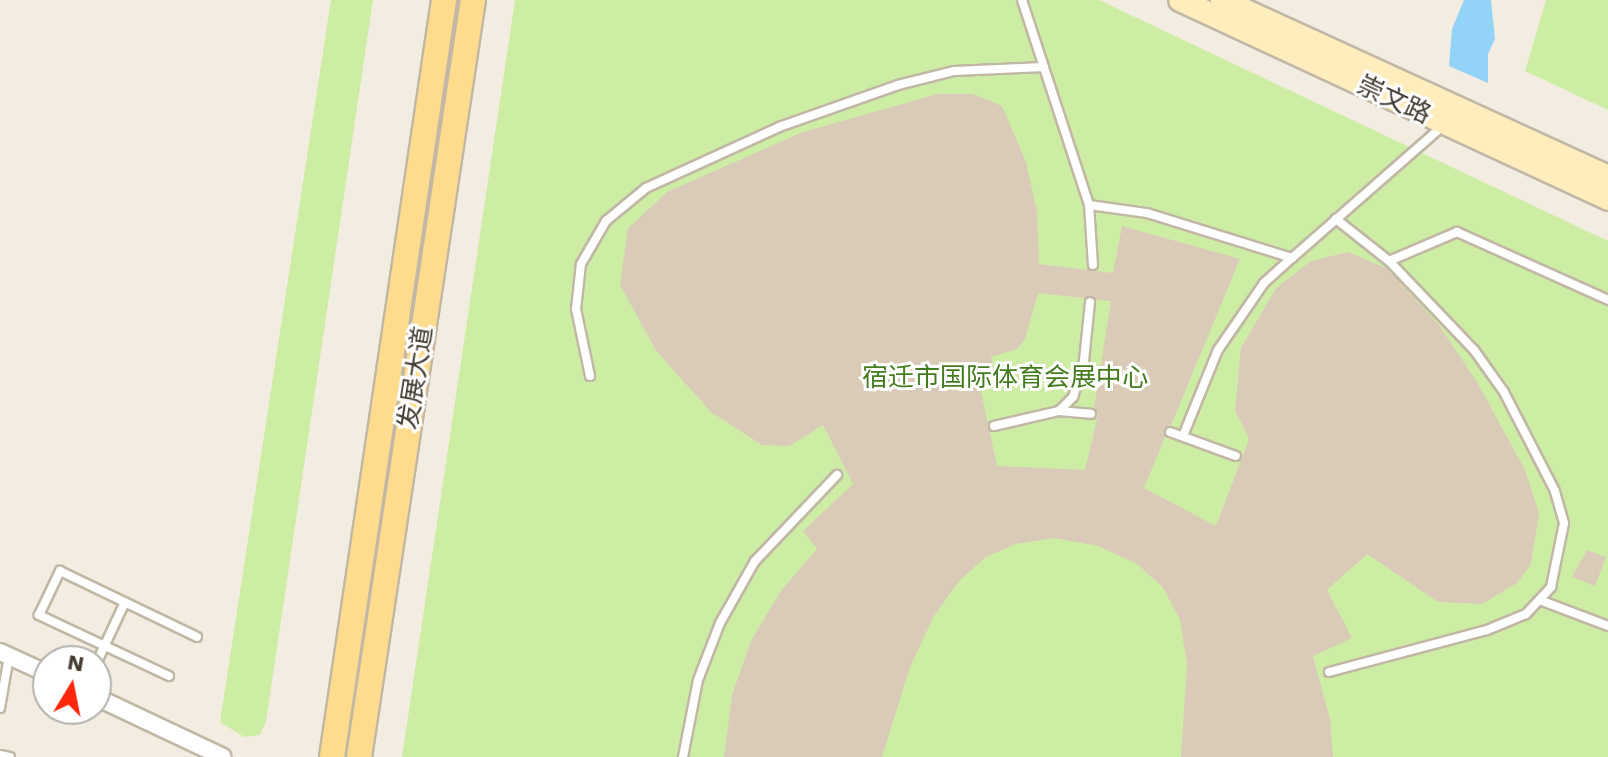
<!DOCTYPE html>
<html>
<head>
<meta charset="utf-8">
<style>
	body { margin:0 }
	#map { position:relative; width:1608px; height:757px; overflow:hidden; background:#f3ede1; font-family:"Work Sans","Noto Sans SC",sans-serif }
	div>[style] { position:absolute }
	.green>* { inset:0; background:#ceeda4 }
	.water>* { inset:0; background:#94d3f8 }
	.building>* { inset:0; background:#d9cbb8 }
	.roads { filter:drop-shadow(2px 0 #c1b7a5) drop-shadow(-2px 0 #c1b7a5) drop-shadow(0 2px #c1b7a5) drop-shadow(0 -2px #c1b7a5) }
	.lane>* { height:8px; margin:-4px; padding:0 4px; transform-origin:4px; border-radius:4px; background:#fff }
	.street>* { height:16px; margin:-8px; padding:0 8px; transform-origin:8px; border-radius:8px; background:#fff }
	.secondary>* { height:22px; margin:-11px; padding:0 11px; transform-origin:11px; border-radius:11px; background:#ffedbe }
	.primary>* { height:24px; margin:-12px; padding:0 12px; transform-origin:12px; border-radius:12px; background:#ffdb8d }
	span { translate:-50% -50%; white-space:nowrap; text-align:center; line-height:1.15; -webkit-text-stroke:6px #fff; paint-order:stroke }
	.street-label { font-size:26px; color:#443c31 }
	.park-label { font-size:26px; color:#457c1f }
	.north { position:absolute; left:32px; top:645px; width:80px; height:80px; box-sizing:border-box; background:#fff; border:2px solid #b4b1ad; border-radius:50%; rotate:10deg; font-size:22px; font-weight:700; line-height:32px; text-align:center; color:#443c31 }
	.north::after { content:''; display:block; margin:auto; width:28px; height:36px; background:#ff270b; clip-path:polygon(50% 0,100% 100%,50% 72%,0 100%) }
</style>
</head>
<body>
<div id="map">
	<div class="green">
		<div style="clip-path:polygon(331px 0,373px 0,266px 722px,260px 735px,244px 737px,220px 722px)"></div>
		<div style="clip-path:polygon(515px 0,1099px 0,1608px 241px,1608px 757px,402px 757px)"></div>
		<div style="clip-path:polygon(1546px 0,1608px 0,1608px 110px,1525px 71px)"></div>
	</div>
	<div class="water">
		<div style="clip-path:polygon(1464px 0,1491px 0,1495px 39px,1488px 54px,1488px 83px,1449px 66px,1452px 29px)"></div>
	</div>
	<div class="building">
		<div style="clip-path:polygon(evenodd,938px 94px,973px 94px,1002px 106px,1026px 162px,1037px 212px,1039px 264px,1113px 273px,1122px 226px,1240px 259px,1171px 425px,1164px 429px,1165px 437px,1144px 488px,1216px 526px,1249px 439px,1235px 410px,1241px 348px,1276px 288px,1311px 261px,1348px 252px,1386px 268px,1439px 325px,1477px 382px,1525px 470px,1539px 513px,1531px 564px,1517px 583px,1482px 604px,1438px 602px,1367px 554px,1327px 590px,1352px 638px,1313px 656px,1330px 719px,1333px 757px,1181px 757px,1187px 664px,1180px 620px,1162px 586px,1137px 564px,1098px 546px,1054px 538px,1016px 544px,986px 557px,959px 581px,934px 616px,910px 667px,882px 757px,724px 757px,732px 695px,751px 641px,780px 592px,817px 549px,803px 531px,853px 484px,823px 425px,789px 446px,762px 445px,711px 412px,657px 352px,620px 285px,628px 228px,667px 192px,803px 132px,938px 94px,1038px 293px,1111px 301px,1094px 408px,1098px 415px,1085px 470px,997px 466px,979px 382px,996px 378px,991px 357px,1017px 349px,1025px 339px,1038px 293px)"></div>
		<div style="clip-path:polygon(1587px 550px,1606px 557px,1595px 586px,1572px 577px)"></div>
	</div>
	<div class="roads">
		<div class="lane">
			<div style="left:1022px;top:0;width:216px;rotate:71.9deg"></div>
			<div style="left:1089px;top:205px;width:59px;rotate:7.9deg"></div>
			<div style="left:1147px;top:213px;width:152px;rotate:17.2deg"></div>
			<div style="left:1292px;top:258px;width:201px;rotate:-41.2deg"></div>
			<div style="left:1089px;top:205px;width:60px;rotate:86.2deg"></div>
			<div style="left:1389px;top:261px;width:74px;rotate:-23.1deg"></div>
			<div style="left:1457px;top:232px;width:166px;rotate:24.2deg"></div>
			<div style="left:590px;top:376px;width:68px;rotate:-101.8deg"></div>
			<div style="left:576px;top:309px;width:45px;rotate:-83.7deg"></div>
			<div style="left:581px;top:264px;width:50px;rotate:-59.8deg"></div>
			<div style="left:606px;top:221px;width:52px;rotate:-39.5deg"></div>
			<div style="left:646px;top:188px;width:146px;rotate:-24.6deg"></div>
			<div style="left:779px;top:127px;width:126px;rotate:-19.4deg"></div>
			<div style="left:898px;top:85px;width:58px;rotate:-14deg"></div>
			<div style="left:954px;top:71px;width:90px;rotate:-2.5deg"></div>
			<div style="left:1059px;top:411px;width:32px;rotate:5deg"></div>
			<div style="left:994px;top:426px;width:67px;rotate:-13deg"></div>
			<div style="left:1059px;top:411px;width:20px;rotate:-45deg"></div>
			<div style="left:1073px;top:397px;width:38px;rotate:-73deg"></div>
			<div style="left:1084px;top:361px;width:59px;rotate:-84.2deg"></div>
			<div style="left:1170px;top:432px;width:70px;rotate:20deg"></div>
			<div style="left:1183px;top:436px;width:93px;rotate:-67.9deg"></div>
			<div style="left:1218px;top:350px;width:81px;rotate:-55.5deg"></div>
			<div style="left:1264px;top:283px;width:38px;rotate:-42deg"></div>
			<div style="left:1542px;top:601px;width:71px;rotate:20.7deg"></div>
			<div style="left:96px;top:664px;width:68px;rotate:-64.9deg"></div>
			<div style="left:1329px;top:672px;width:163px;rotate:-14.9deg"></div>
			<div style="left:1487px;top:630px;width:42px;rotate:-22.3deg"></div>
			<div style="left:1526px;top:614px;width:37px;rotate:-47deg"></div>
			<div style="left:1551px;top:587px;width:65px;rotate:-78.5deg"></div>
			<div style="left:1564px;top:523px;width:33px;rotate:-106deg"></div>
			<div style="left:1555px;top:491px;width:111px;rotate:-117.3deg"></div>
			<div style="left:1504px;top:392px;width:52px;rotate:-125.5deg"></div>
			<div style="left:1474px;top:350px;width:123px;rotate:-133.7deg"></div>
			<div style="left:1389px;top:261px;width:68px;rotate:-141.6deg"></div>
			<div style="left:169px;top:676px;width:144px;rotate:-154.9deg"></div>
			<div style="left:39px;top:615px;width:49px;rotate:-64.5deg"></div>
			<div style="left:60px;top:571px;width:152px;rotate:25.7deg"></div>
			<div style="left:0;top:708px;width:53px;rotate:-80.2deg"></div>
			<div style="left:0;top:755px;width:10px;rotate:11deg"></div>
			<div style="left:683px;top:757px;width:78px;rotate:-79deg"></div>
			<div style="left:698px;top:680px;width:61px;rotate:-68.9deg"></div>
			<div style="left:720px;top:623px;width:71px;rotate:-60.6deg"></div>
			<div style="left:755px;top:561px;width:119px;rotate:-46.4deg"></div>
		</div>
		<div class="street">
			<div style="left:0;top:652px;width:53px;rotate:24.6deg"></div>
			<div style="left:96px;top:697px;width:140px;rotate:25.3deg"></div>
		</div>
		<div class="secondary">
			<div style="left:1180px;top:0;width:472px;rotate:24.9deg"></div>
			<div style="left:1222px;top:0;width:425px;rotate:24.6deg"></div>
		</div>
		<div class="primary">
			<div style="left:332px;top:757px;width:765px;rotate:-81.58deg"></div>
			<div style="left:359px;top:757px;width:766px;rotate:-81.44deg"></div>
		</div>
	</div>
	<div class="street-label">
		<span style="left:1394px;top:100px;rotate:25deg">崇文路</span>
		<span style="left:416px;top:378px;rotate:-81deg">发展大道</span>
	</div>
	<div class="park-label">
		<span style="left:1005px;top:378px">宿迁市国际体育会展中心</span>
	</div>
	<div class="north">N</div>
</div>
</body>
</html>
